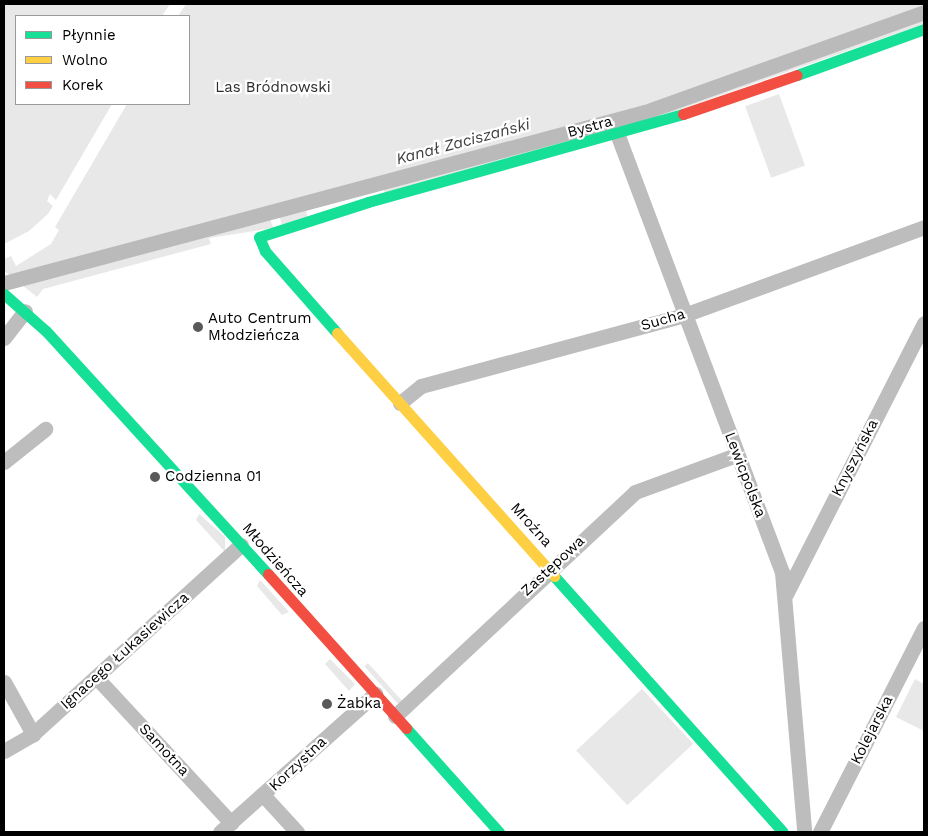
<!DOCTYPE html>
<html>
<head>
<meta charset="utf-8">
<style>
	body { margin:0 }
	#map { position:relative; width:928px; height:836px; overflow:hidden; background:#fff; font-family:"Work Sans",sans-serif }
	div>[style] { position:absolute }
	.green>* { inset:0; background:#e8e8e8; transform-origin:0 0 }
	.canal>* { height:15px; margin:-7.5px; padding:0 7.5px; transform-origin:7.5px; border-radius:7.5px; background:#bababa }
	.street>* { height:15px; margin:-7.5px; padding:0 7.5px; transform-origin:7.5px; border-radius:7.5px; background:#bdbdbd }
	.fast>* { height:11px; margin:-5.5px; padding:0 5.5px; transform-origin:5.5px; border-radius:5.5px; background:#16e098 }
	.slow>* { height:11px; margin:-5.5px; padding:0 5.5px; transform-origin:5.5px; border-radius:5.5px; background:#ffcf43 }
	.jam>* { height:11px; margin:-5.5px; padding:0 5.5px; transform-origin:5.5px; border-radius:5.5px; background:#f24e42 }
	.dots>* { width:14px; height:14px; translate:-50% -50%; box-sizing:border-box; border:2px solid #fff; border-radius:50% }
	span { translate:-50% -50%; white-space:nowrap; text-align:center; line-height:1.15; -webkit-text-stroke:4.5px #fff; paint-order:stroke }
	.park-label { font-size:15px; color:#2d2d2d }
	.street-label { font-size:15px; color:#000 }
	.poi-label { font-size:15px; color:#000 }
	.left { translate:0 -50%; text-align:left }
	.water-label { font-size:16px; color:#3e3e3e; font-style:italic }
	.frame { position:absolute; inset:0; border:5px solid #000; pointer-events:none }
	.legend { position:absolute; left:15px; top:15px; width:175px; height:90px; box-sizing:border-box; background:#fff; border:1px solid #999; margin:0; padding:6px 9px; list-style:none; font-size:15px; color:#000 }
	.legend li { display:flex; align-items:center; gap:10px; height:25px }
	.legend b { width:25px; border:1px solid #999 }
</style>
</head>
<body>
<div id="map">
	<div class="green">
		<div style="clip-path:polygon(4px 4px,170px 4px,162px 16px,16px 16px,16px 104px,112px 104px,56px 200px,50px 194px,47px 201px,53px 206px,48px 214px,29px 231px,4px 244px)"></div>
		<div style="clip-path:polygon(186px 4px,924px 4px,924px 10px,644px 110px,13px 277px,4px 271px,4px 259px,11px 256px,16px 266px,51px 244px,59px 230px,55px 227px,127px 104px,189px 104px,189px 16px,178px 16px)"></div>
		<div style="clip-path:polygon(924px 15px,924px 24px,667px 114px,664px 108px)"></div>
		<div style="left:779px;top:94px;width:76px;height:36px;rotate:70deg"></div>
		<div style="clip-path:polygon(655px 111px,657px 117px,385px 193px,382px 185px,305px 207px,308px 218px,282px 225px,278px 212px)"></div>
		<div style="clip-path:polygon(269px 214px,273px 228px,209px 238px,211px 244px,43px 289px,37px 297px,17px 281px)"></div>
		<div style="clip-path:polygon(199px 514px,225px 537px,225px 552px,196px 520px)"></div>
		<div style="clip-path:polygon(260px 580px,289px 612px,282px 615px,257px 586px)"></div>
		<div style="clip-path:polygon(330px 659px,355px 684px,349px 691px,325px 664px)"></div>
		<div style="left:368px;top:663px;width:51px;height:5px;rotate:48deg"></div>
		<div style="clip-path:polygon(915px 679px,924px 684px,924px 731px,896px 717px)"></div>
		<div style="left:642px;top:689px;width:75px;height:90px;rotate:47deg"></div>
	</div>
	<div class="canal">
		<div style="left:4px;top:283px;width:663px;rotate:-14.94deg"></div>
		<div style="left:645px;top:112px;width:296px;rotate:-19.7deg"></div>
	</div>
	<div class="street">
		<div style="left:618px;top:136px;width:466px;rotate:69.4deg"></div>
		<div style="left:782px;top:572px;width:259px;rotate:85.1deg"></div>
		<div style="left:4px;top:338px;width:34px;rotate:-52deg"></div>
		<div style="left:400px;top:403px;width:27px;rotate:-39deg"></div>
		<div style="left:421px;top:386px;width:272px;rotate:-15.1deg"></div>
		<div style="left:684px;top:315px;width:256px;rotate:-20.1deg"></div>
		<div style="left:4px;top:462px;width:53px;rotate:-38.8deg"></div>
		<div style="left:786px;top:594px;width:304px;rotate:-63deg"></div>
		<div style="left:96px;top:677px;width:199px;rotate:47.2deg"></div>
		<div style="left:4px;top:682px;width:60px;rotate:60.9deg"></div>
		<div style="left:395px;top:716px;width:328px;rotate:-43deg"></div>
		<div style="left:635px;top:492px;width:108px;rotate:-20.1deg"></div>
		<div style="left:4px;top:751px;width:34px;rotate:-30deg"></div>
		<div style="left:33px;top:734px;width:281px;rotate:-42.3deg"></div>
		<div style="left:264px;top:796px;width:49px;rotate:47.5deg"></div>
		<div style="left:220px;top:832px;width:208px;rotate:-41.7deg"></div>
		<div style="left:820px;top:832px;width:229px;rotate:-63deg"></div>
	</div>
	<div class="fast">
		<div style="left:797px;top:75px;width:135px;rotate:-19.9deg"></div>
		<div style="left:4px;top:294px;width:56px;rotate:41.4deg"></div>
		<div style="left:46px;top:331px;width:329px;rotate:47.6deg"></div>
		<div style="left:337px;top:333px;width:109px;rotate:-131.3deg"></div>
		<div style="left:265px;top:251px;width:15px;rotate:-113deg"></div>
		<div style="left:259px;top:237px;width:114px;rotate:-17.8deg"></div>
		<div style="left:368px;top:202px;width:327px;rotate:-15.6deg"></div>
		<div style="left:554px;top:576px;width:343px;rotate:48.2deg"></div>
		<div style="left:406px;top:728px;width:140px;rotate:48.2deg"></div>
	</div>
	<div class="slow">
		<div style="left:337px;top:333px;width:326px;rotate:48.2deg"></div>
	</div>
	<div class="jam">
		<div style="left:683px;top:114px;width:120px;rotate:-18.9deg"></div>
		<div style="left:268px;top:574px;width:207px;rotate:48.1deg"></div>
	</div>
	<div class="dots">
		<div style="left:198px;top:327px;background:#595959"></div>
		<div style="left:155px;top:477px;background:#595959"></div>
		<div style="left:327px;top:704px;background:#595959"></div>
	</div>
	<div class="park-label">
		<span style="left:273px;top:88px">Las Bródnowski</span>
	</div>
	<div class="street-label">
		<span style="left:590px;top:127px;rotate:-15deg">Bystra</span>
		<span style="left:663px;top:320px;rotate:-16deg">Sucha</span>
		<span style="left:855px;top:458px;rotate:-63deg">Knyszyńska</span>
		<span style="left:745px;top:475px;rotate:69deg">Lewicpolska</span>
		<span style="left:531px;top:525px;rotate:48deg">Mroźna</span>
		<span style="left:275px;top:560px;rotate:49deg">Młodzieńcza</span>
		<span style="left:553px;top:566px;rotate:-43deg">Zastępowa</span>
		<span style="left:125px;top:651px;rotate:-42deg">Ignacego Łukasiewicza</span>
		<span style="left:872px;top:730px;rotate:-63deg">Kolejarska</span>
		<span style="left:164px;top:750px;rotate:47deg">Samotna</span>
		<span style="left:298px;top:764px;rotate:-43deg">Korzystna</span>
	</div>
	<div class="poi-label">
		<span class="left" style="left:208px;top:327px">Auto Centrum<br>Młodzieńcza</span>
		<span class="left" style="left:165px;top:477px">Codzienna 01</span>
		<span class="left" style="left:337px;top:704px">Żabka</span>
	</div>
	<div class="water-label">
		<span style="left:463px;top:142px;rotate:-15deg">Kanał Zaciszański</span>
	</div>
	<div class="frame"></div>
	<ul class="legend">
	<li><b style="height:6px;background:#16e098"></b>Płynnie</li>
	<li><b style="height:6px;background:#ffcf43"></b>Wolno</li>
	<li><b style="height:6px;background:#f24e42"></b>Korek</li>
	</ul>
</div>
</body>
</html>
